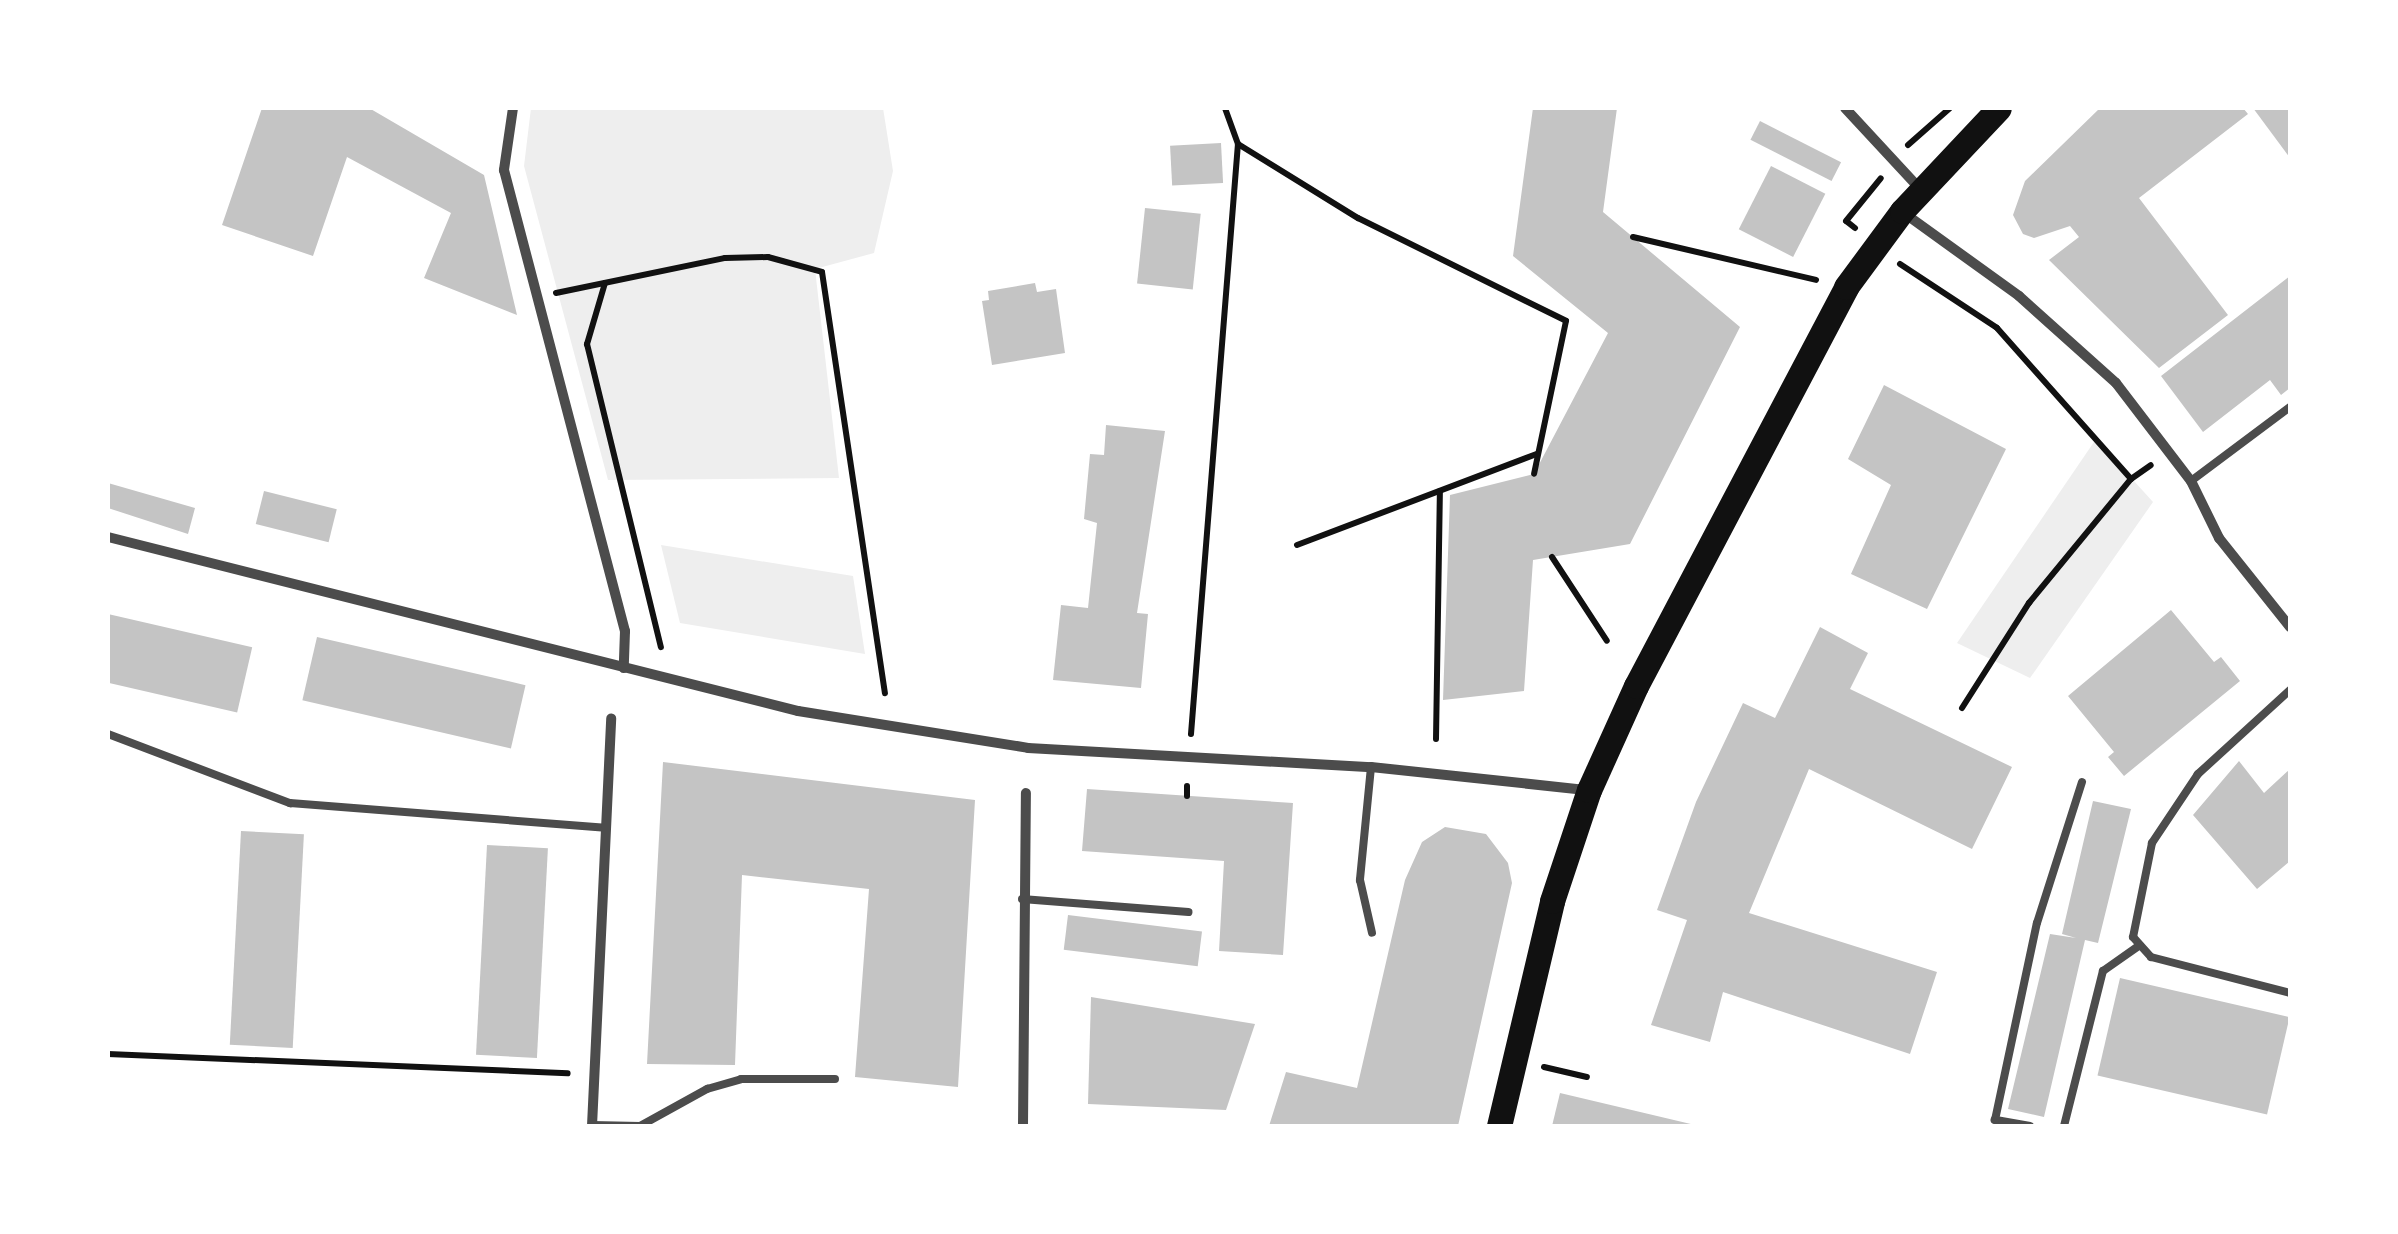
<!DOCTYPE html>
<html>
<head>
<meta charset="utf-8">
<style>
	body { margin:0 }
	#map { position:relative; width:2398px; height:1234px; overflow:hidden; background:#fff; font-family:"DejaVu Sans",sans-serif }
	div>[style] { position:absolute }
	.green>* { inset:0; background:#eee }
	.building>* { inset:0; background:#c4c4c4; transform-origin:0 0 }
	.path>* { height:6px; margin:-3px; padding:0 3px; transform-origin:3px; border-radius:3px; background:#111 }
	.service>* { height:8px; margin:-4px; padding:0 4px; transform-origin:4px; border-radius:4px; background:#4c4c4c }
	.minor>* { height:10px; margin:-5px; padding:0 5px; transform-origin:5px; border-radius:5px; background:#4c4c4c }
	.primary>* { height:25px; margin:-12.5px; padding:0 12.5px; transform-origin:12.5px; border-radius:12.5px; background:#111 }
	span { translate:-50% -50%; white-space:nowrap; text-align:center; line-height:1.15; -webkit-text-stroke:9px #fff; paint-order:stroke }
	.frame { position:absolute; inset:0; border:110px solid #fff; pointer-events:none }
</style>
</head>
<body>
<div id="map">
	<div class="green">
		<div style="clip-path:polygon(531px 108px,883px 108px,893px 171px,874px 253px,815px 269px,839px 478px,608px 480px,524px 166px)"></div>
		<div style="clip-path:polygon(2096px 439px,2153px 502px,2030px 678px,1957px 643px)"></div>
		<div style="clip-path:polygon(661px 545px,853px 576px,865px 654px,680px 623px)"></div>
	</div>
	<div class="building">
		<div style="clip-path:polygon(262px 108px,369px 108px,484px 175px,517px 315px,424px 278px,451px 213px,347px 157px,313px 256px,222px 225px)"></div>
		<div style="clip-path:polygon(1533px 108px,1617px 108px,1603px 212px,1740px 327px,1630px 544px,1533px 560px,1524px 691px,1443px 700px,1450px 495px,1534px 474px,1608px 333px,1513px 256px)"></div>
		<div style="clip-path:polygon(2100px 108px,2243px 108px,2248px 114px,2139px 198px,2228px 315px,2159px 368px,2049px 260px,2079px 237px,2070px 226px,2034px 238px,2023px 234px,2013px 215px,2025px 181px)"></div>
		<div style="clip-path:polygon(2253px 108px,2290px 108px,2290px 158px)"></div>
		<div style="left:1760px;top:121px;width:91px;height:21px;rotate:27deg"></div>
		<div style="left:1221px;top:143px;width:40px;height:51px;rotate:87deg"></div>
		<div style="left:1771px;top:166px;width:61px;height:71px;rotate:27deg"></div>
		<div style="left:1145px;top:208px;width:56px;height:76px;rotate:6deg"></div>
		<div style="clip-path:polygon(2290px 276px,2290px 388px,2281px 395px,2270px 380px,2203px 432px,2161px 376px)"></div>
		<div style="clip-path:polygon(1035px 283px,1037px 292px,1056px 289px,1065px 353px,992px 365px,982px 301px,989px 300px,988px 291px)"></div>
		<div style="clip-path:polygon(1884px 385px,2006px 449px,1927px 609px,1851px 574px,1891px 485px,1848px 459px)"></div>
		<div style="clip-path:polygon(1106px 425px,1165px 431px,1137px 613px,1148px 614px,1141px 688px,1053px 680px,1061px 605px,1088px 608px,1097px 523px,1084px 519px,1090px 454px,1104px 455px)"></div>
		<div style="clip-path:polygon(108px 483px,195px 508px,188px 534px,108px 508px)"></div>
		<div style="left:264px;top:491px;width:75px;height:34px;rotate:14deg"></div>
		<div style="clip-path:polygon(2171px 610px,2214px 662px,2221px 657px,2240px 681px,2124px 776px,2108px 757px,2114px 752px,2068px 696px)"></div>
		<div style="left:108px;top:614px;width:148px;height:67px;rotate:13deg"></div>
		<div style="clip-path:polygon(1820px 627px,1868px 653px,1850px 689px,2012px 767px,1972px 849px,1809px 769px,1749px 913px,1937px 972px,1910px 1054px,1723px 992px,1710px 1042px,1651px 1025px,1687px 920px,1657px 910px,1696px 802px,1743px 703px,1775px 718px)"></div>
		<div style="left:317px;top:637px;width:214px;height:65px;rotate:13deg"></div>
		<div style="clip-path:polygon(2239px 761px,2264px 793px,2290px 769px,2290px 861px,2257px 889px,2193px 815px)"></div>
		<div style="clip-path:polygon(663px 762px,975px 800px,958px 1087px,855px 1077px,869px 889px,742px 875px,735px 1065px,647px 1064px)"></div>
		<div style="clip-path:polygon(1087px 789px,1293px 803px,1283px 955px,1219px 951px,1224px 861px,1082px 851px)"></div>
		<div style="clip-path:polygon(2093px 801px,2131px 809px,2098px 943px,2085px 940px,2044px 1117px,2008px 1109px,2050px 934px,2076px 938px,2062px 934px)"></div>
		<div style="clip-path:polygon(1445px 827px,1486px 834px,1508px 863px,1512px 883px,1458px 1126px,1269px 1126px,1286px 1072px,1357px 1088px,1405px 880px,1422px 842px)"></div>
		<div style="left:241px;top:831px;width:63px;height:214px;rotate:3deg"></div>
		<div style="left:487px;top:845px;width:61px;height:210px;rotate:3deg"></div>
		<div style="left:1068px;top:915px;width:135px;height:35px;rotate:7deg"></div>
		<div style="left:2120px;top:978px;width:174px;height:100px;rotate:13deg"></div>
		<div style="clip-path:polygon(1091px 997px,1255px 1024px,1226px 1110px,1088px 1104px)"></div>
		<div style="clip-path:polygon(1560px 1093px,1695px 1125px,1695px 1126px,1552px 1126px)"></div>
	</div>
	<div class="path">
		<div style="left:1238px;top:144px;width:141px;rotate:31.7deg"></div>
		<div style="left:1358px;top:218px;width:232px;rotate:26.3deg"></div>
		<div style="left:1566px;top:321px;width:156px;rotate:101.8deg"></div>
		<div style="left:1908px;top:145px;width:56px;rotate:-41.4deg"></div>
		<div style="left:1855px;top:228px;width:11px;rotate:-142deg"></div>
		<div style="left:1846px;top:221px;width:55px;rotate:-50.9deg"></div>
		<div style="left:1633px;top:237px;width:188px;rotate:13.2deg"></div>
		<div style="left:1900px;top:264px;width:116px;rotate:33.4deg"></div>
		<div style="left:1997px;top:328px;width:202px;rotate:48.4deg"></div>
		<div style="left:605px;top:283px;width:64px;rotate:106.4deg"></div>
		<div style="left:587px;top:344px;width:312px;rotate:76.3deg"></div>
		<div style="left:556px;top:293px;width:173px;rotate:-11.7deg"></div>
		<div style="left:725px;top:258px;width:43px;rotate:-1.3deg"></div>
		<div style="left:768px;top:257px;width:56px;rotate:15.5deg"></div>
		<div style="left:822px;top:272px;width:426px;rotate:81.5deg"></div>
		<div style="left:1297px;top:545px;width:257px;rotate:-20.8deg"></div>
		<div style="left:1552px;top:557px;width:100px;rotate:56.8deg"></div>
		<div style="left:1962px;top:708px;width:125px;rotate:-57.5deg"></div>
		<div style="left:2029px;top:603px;width:161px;rotate:-50.6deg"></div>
		<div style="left:2131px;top:479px;width:24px;rotate:-35deg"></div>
		<div style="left:1191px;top:734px;width:592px;rotate:-85.45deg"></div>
		<div style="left:1238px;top:144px;width:38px;rotate:-110deg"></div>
		<div style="left:1436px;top:739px;width:248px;rotate:-89.1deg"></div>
		<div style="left:1187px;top:796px;width:10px;rotate:-90deg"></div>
		<div style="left:108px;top:1054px;width:460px;rotate:2.4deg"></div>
		<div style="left:1544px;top:1067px;width:44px;rotate:13.1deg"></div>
	</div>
	<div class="service">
		<div style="left:2191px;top:481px;width:124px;rotate:-36.8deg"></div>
		<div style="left:2290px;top:690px;width:125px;rotate:137.6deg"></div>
		<div style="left:2198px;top:774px;width:83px;rotate:123.7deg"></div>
		<div style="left:2152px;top:843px;width:96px;rotate:101.4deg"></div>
		<div style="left:2133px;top:937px;width:27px;rotate:48deg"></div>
		<div style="left:2151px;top:957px;width:144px;rotate:14.5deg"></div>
		<div style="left:108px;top:734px;width:195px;rotate:20.8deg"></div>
		<div style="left:290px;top:803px;width:316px;rotate:4.5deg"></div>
		<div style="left:1371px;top:767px;width:114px;rotate:95.6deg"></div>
		<div style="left:1360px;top:880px;width:54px;rotate:77.2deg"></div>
		<div style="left:1022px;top:899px;width:167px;rotate:4.5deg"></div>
		<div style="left:592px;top:1125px;width:48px;rotate:1.2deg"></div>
		<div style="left:640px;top:1126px;width:77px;rotate:-28.9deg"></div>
		<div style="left:707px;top:1089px;width:35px;rotate:-16deg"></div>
		<div style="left:741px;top:1079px;width:94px"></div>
		<div style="left:2030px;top:1126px;width:36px;rotate:-170deg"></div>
		<div style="left:1995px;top:1120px;width:201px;rotate:-78deg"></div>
		<div style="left:2037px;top:923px;width:148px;rotate:-72.3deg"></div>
		<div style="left:2064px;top:1126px;width:160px;rotate:-75.9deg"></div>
		<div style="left:2103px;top:971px;width:45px;rotate:-35.1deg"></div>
	</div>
	<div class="minor">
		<div style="left:513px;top:108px;width:63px;rotate:98.3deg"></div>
		<div style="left:504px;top:170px;width:477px;rotate:75.3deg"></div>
		<div style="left:625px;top:631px;width:37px;rotate:92deg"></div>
		<div style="left:1845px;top:108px;width:112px;rotate:47.2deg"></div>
		<div style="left:1904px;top:213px;width:142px;rotate:35.8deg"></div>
		<div style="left:2019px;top:296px;width:130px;rotate:41.9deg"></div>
		<div style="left:2116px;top:383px;width:123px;rotate:52.6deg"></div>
		<div style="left:2191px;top:481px;width:64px;rotate:63.8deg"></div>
		<div style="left:2219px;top:538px;width:114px;rotate:51.4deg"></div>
		<div style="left:108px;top:537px;width:712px;rotate:14.15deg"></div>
		<div style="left:798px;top:711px;width:233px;rotate:9.1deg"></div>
		<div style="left:1028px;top:748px;width:344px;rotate:3.2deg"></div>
		<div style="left:1371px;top:767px;width:218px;rotate:6.1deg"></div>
		<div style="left:592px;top:1126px;width:408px;rotate:-87.3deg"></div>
		<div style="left:1023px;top:1126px;width:333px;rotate:-89.5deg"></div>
	</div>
	<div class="primary">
		<div style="left:1499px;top:1126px;width:231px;rotate:-76.7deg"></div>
		<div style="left:1552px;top:901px;width:117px;rotate:-71.6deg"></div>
		<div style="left:1589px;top:790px;width:114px;rotate:-65.7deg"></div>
		<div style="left:1636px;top:686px;width:451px;rotate:-62.2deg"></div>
		<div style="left:1846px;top:287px;width:94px;rotate:-53.6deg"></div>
		<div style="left:1902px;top:211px;width:141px;rotate:-46.7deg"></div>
	</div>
	<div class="frame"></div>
</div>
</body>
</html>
